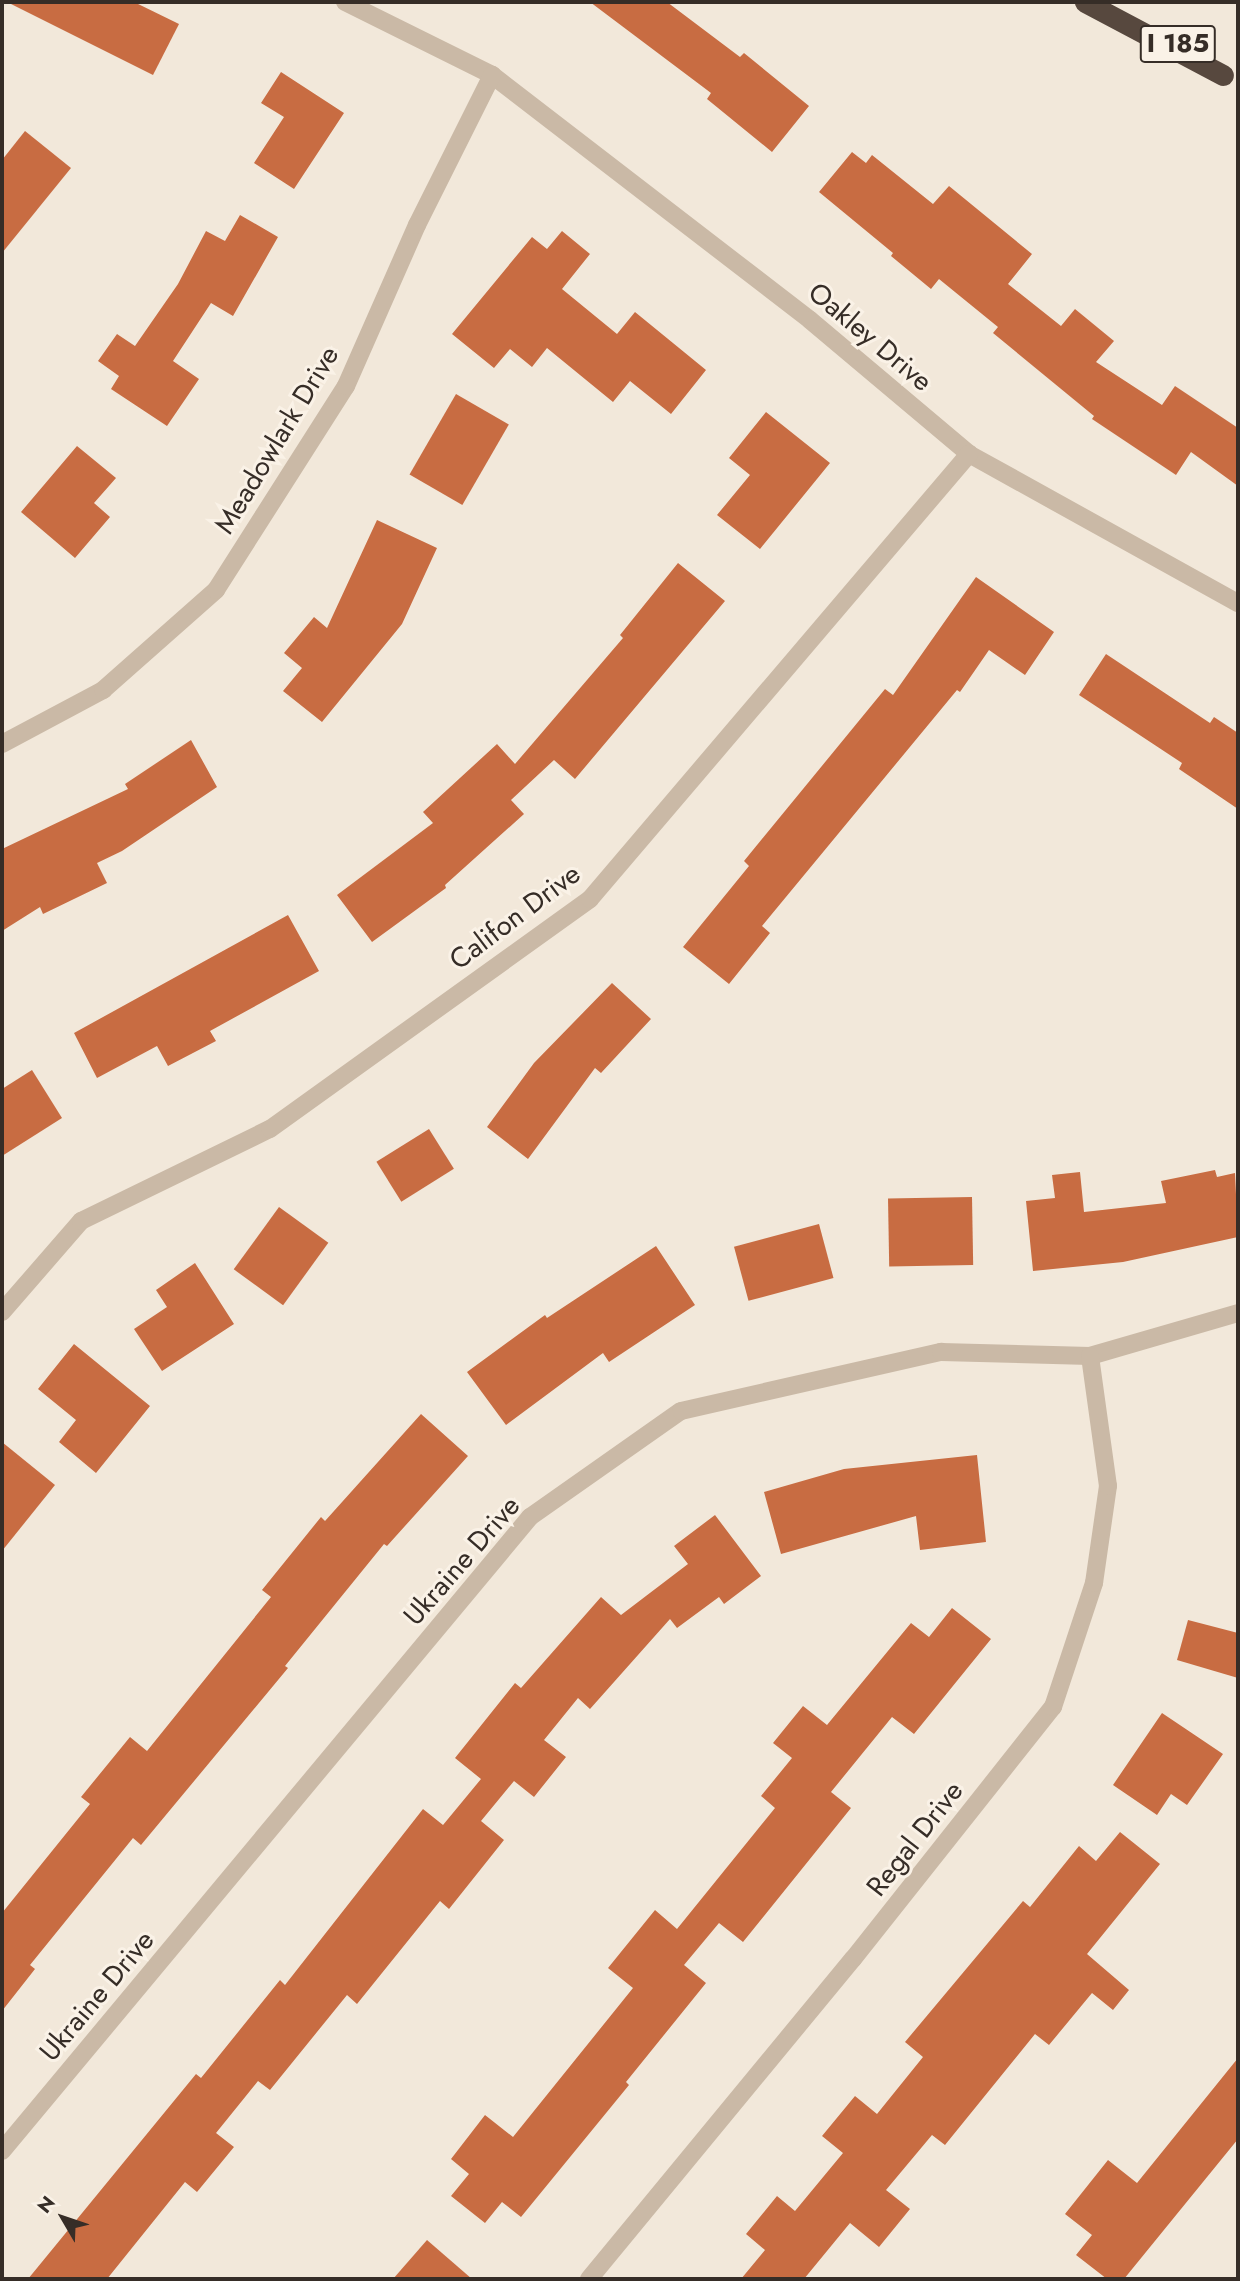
<!DOCTYPE html>
<html>
<head>
<meta charset="utf-8">
<style>
	body { margin:0 }
	#map { position:relative; width:1240px; height:2281px; overflow:hidden; background:#f2e8da; font-family:Jost,sans-serif }
	div>[style] { position:absolute }
	.building>* { inset:0; background:#c86c42; transform-origin:0 0 }
	.minor>* { height:18px; margin:-9px; padding:0 9px; transform-origin:9px; border-radius:9px; background:#cab9a6 }
	.highway>* { height:21px; margin:-10.5px; padding:0 10.5px; transform-origin:10.5px; border-radius:10.5px; background:#57483e }
	span { translate:-50% -50%; white-space:nowrap; text-align:center; line-height:1.15; -webkit-text-stroke:6px #faf2e7; paint-order:stroke }
	.shield-label span { padding:2px 5px; background:#faf2e7; border:2px solid; border-radius:5px; -webkit-text-stroke-width:0 }
	.shield-label { font-size:26px; color:#362d27; font-weight:700 }
	.street-label { font-size:28px; color:#362d27 }
	.frame { position:absolute; inset:0; border:4px solid #362d27; pointer-events:none }
	.north { position:absolute; left:28px; top:2183px; width:70px; height:70px; -webkit-text-stroke:5px #faf2e7; paint-order:stroke; rotate:309deg; font-size:19px; font-weight:700; line-height:28px; text-align:center; color:#362d27 }
	.north::after { content:''; display:block; margin:auto; width:24px; height:32px; background:#362d27; clip-path:polygon(50% 0,100% 100%,50% 72%,0 100%) }
</style>
</head>
<body>
<div id="map">
	<div class="building">
		<div style="clip-path:polygon(7px 2px,134px 2px,179px 24px,153px 75px)"></div>
		<div style="clip-path:polygon(590px 2px,667px 2px,740px 57px,744px 53px,809px 106px,772px 152px,707px 99px,711px 93px)"></div>
		<div style="clip-path:polygon(281px 72px,344px 113px,294px 189px,254px 163px,284px 117px,261px 103px)"></div>
		<div style="clip-path:polygon(25px 131px,71px 168px,2px 253px,2px 160px)"></div>
		<div style="clip-path:polygon(852px 152px,866px 163px,872px 155px,933px 204px,949px 186px,1032px 254px,1008px 284px,1061px 326px,1075px 309px,1114px 341px,1096px 362px,1162px 405px,1175px 386px,1238px 428px,1238px 486px,1191px 452px,1176px 475px,1092px 419px,1094px 416px,993px 333px,998px 327px,939px 279px,931px 289px,891px 256px,893px 253px,819px 192px)"></div>
		<div style="clip-path:polygon(240px 215px,278px 237px,233px 316px,211px 303px,173px 361px,199px 379px,167px 426px,111px 389px,119px 376px,98px 361px,117px 334px,135px 346px,178px 284px,206px 231px,225px 241px)"></div>
		<div style="clip-path:polygon(562px 231px,590px 254px,562px 289px,617px 334px,635px 312px,706px 370px,671px 414px,630px 381px,613px 402px,547px 348px,532px 367px,510px 349px,494px 368px,452px 334px,532px 237px,547px 249px)"></div>
		<div style="left:456px;top:394px;width:61px;height:93px;rotate:30deg"></div>
		<div style="clip-path:polygon(766px 412px,830px 463px,760px 549px,717px 515px,750px 475px,729px 458px)"></div>
		<div style="clip-path:polygon(77px 446px,116px 478px,94px 503px,110px 517px,75px 558px,21px 512px)"></div>
		<div style="clip-path:polygon(377px 520px,437px 548px,402px 624px,322px 722px,283px 691px,302px 668px,284px 653px,314px 617px,327px 628px)"></div>
		<div style="clip-path:polygon(678px 563px,725px 601px,575px 779px,554px 760px,511px 800px,524px 814px,445px 885px,446px 888px,372px 942px,337px 895px,433px 823px,423px 812px,497px 744px,515px 764px,623px 638px,620px 635px)"></div>
		<div style="clip-path:polygon(976px 577px,1054px 632px,1025px 675px,989px 650px,960px 692px,957px 690px,762px 926px,770px 933px,729px 984px,683px 947px,749px 866px,744px 861px,885px 689px,893px 695px)"></div>
		<div style="clip-path:polygon(1106px 654px,1210px 723px,1214px 717px,1238px 733px,1238px 809px,1179px 769px,1182px 763px,1079px 695px)"></div>
		<div style="clip-path:polygon(191px 740px,217px 787px,122px 851px,97px 863px,107px 883px,43px 914px,40px 907px,2px 931px,2px 849px,128px 789px,125px 784px)"></div>
		<div style="clip-path:polygon(288px 915px,319px 971px,210px 1031px,216px 1041px,168px 1066px,157px 1046px,97px 1078px,74px 1033px)"></div>
		<div style="clip-path:polygon(612px 983px,651px 1019px,601px 1073px,595px 1068px,528px 1159px,487px 1127px,534px 1063px)"></div>
		<div style="clip-path:polygon(32px 1070px,62px 1118px,2px 1156px,2px 1089px)"></div>
		<div style="left:429px;top:1129px;width:47px;height:62px;rotate:58deg"></div>
		<div style="clip-path:polygon(1215px 1170px,1217px 1177px,1235px 1173px,1238px 1237px,1123px 1262px,1033px 1271px,1026px 1201px,1055px 1198px,1052px 1175px,1080px 1172px,1084px 1212px,1166px 1203px,1161px 1181px)"></div>
		<div style="left:972px;top:1197px;width:68px;height:84px;rotate:89deg"></div>
		<div style="left:279px;top:1207px;width:61px;height:77px;rotate:36deg"></div>
		<div style="left:819px;top:1224px;width:56px;height:88px;rotate:75deg"></div>
		<div style="clip-path:polygon(656px 1246px,695px 1305px,609px 1362px,603px 1353px,506px 1425px,467px 1372px,545px 1315px,547px 1318px)"></div>
		<div style="clip-path:polygon(195px 1263px,234px 1324px,162px 1371px,134px 1329px,167px 1307px,156px 1290px)"></div>
		<div style="clip-path:polygon(74px 1344px,150px 1406px,96px 1473px,59px 1442px,76px 1420px,38px 1389px)"></div>
		<div style="clip-path:polygon(421px 1414px,468px 1456px,387px 1546px,384px 1544px,285px 1666px,288px 1668px,141px 1845px,133px 1838px,30px 1965px,35px 1969px,2px 2011px,2px 1913px,90px 1804px,81px 1797px,130px 1737px,147px 1751px,271px 1597px,262px 1590px,321px 1517px,325px 1521px)"></div>
		<div style="clip-path:polygon(2px 1442px,55px 1485px,2px 1551px)"></div>
		<div style="clip-path:polygon(977px 1455px,986px 1542px,920px 1550px,916px 1516px,781px 1554px,764px 1492px,844px 1469px)"></div>
		<div style="clip-path:polygon(715px 1515px,761px 1576px,724px 1604px,719px 1597px,677px 1628px,670px 1619px,590px 1709px,578px 1698px,544px 1740px,566px 1757px,534px 1797px,514px 1781px,481px 1821px,504px 1840px,449px 1909px,440px 1901px,357px 2004px,347px 1995px,270px 2090px,258px 2081px,216px 2133px,234px 2147px,197px 2192px,185px 2182px,107px 2279px,28px 2279px,196px 2074px,201px 2078px,280px 1980px,285px 1985px,423px 1809px,443px 1825px,481px 1779px,455px 1758px,515px 1683px,521px 1688px,601px 1597px,621px 1615px,688px 1564px,674px 1546px)"></div>
		<div style="clip-path:polygon(952px 1608px,991px 1639px,914px 1734px,892px 1717px,831px 1792px,851px 1808px,743px 1942px,719px 1923px,684px 1965px,706px 1983px,626px 2082px,629px 2085px,521px 2217px,502px 2202px,485px 2223px,451px 2196px,469px 2174px,451px 2159px,485px 2115px,513px 2137px,633px 1988px,608px 1968px,655px 1910px,677px 1929px,775px 1808px,761px 1796px,792px 1758px,773px 1743px,803px 1706px,827px 1725px,911px 1623px,929px 1637px)"></div>
		<div style="clip-path:polygon(1188px 1620px,1238px 1633px,1238px 1678px,1177px 1660px)"></div>
		<div style="clip-path:polygon(1162px 1713px,1223px 1754px,1187px 1805px,1171px 1794px,1157px 1815px,1113px 1785px)"></div>
		<div style="clip-path:polygon(1120px 1832px,1160px 1864px,1087px 1954px,1129px 1990px,1113px 2010px,1092px 1993px,1049px 2045px,1035px 2034px,945px 2145px,932px 2135px,886px 2190px,910px 2209px,879px 2247px,850px 2223px,804px 2279px,741px 2279px,765px 2250px,746px 2234px,777px 2196px,795px 2211px,843px 2153px,822px 2136px,855px 2096px,877px 2114px,923px 2057px,905px 2042px,1023px 1901px,1030px 1907px,1079px 1846px,1096px 1861px)"></div>
		<div style="clip-path:polygon(1238px 2058px,1238px 2139px,1124px 2279px,1107px 2279px,1076px 2255px,1092px 2235px,1065px 2214px,1108px 2160px,1137px 2183px)"></div>
		<div style="clip-path:polygon(427px 2240px,472px 2279px,393px 2279px)"></div>
	</div>
	<div class="minor">
		<div style="left:345px;top:2px;width:164px;rotate:26.4deg"></div>
		<div style="left:492px;top:75px;width:401px;rotate:37.6deg"></div>
		<div style="left:810px;top:320px;width:208px;rotate:40.1deg"></div>
		<div style="left:969px;top:454px;width:308px;rotate:29deg"></div>
		<div style="left:2px;top:744px;width:115px;rotate:-28.1deg"></div>
		<div style="left:103px;top:690px;width:151px;rotate:-41.5deg"></div>
		<div style="left:216px;top:590px;width:242px;rotate:-57.5deg"></div>
		<div style="left:346px;top:386px;width:176px;rotate:-66.2deg"></div>
		<div style="left:417px;top:225px;width:168px;rotate:-63.4deg"></div>
		<div style="left:2px;top:1312px;width:121px;rotate:-49deg"></div>
		<div style="left:81px;top:1221px;width:210px;rotate:-26deg"></div>
		<div style="left:270px;top:1129px;width:394px;rotate:-35.7deg"></div>
		<div style="left:590px;top:899px;width:585px;rotate:-49.58deg"></div>
		<div style="left:2px;top:2151px;width:825px;rotate:-50.21deg"></div>
		<div style="left:530px;top:1517px;width:184px;rotate:-35.1deg"></div>
		<div style="left:681px;top:1411px;width:267px;rotate:-12.8deg"></div>
		<div style="left:941px;top:1352px;width:149px;rotate:1.5deg"></div>
		<div style="left:1090px;top:1356px;width:154px;rotate:-16.2deg"></div>
		<div style="left:589px;top:2279px;width:415px;rotate:-50.5deg"></div>
		<div style="left:853px;top:1959px;width:322px;rotate:-51.6deg"></div>
		<div style="left:1053px;top:1707px;width:131px;rotate:-71.7deg"></div>
		<div style="left:1094px;top:1583px;width:98px;rotate:-81.8deg"></div>
		<div style="left:1108px;top:1486px;width:131px;rotate:-97.9deg"></div>
	</div>
	<div class="highway">
		<div style="left:1085px;top:2px;width:156px;rotate:27.9deg"></div>
	</div>
	<div class="shield-label">
		<span style="left:1178px;top:44px">I 185</span>
	</div>
	<div class="street-label">
		<span style="left:870px;top:337px;rotate:40deg">Oakley Drive</span>
		<span style="left:277px;top:440px;rotate:-59deg">Meadowlark Drive</span>
		<span style="left:515px;top:917px;rotate:-37deg">Califon Drive</span>
		<span style="left:462px;top:1561px;rotate:-49deg">Ukraine Drive</span>
		<span style="left:915px;top:1839px;rotate:-52deg">Regal Drive</span>
		<span style="left:97px;top:1996px;rotate:-50deg">Ukraine Drive</span>
	</div>
	<div class="frame"></div>
	<div class="north">N</div>
</div>
</body>
</html>
